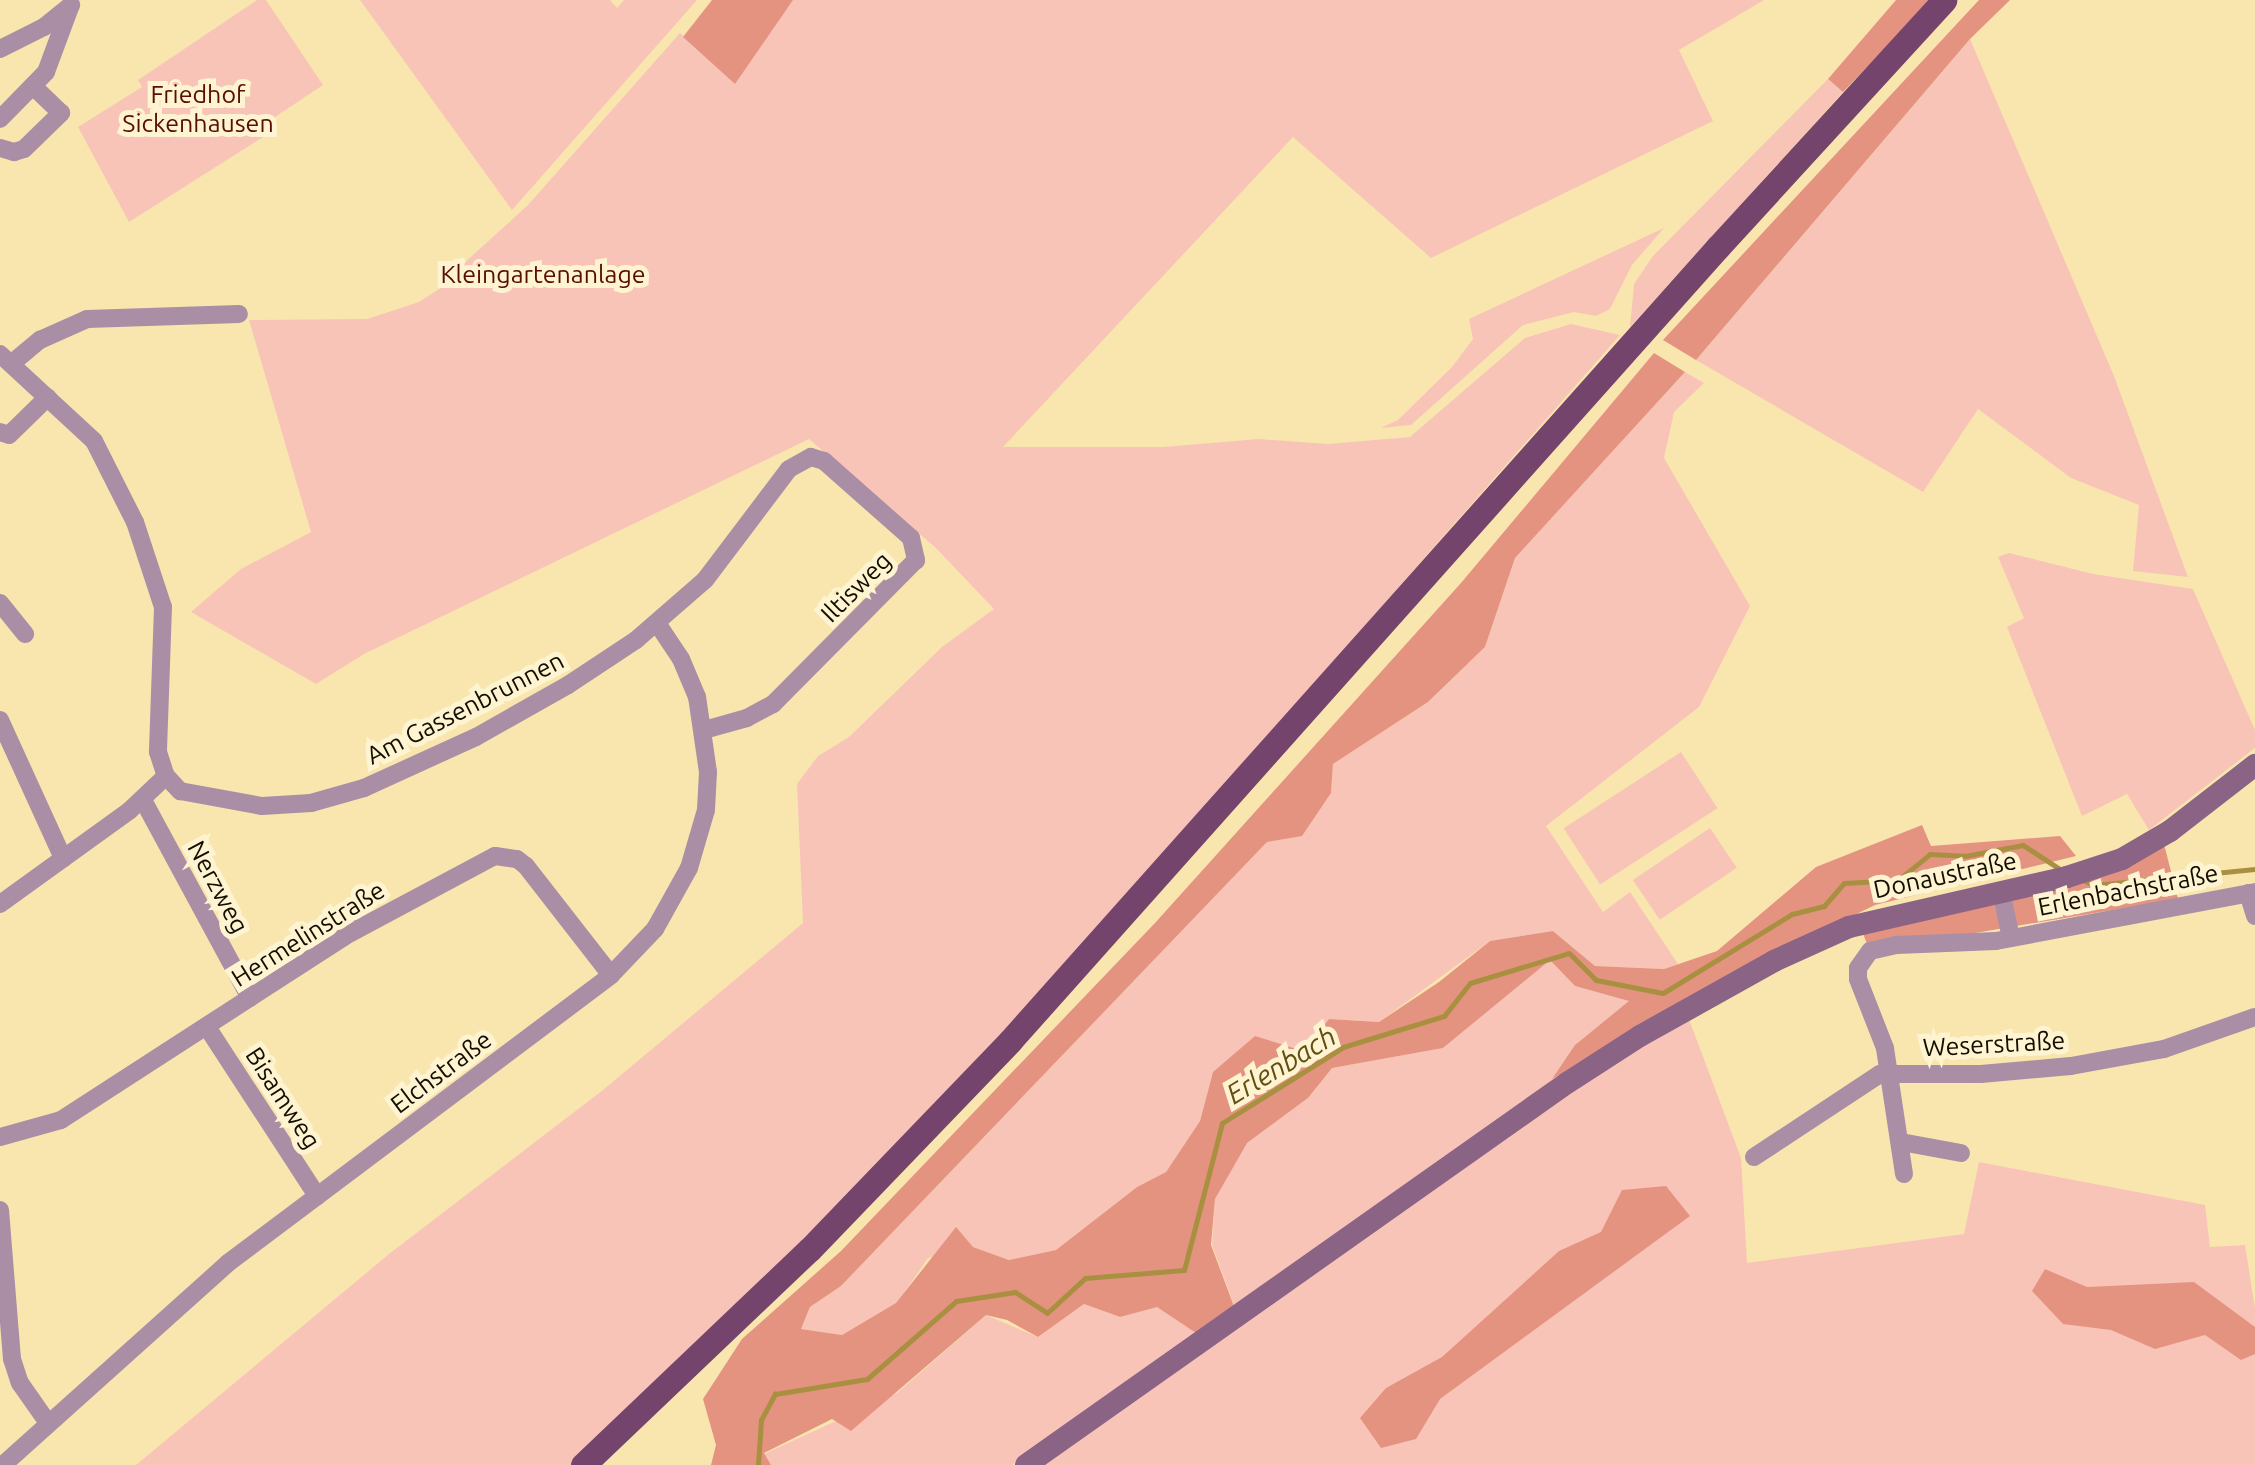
<!DOCTYPE html>
<html>
<head>
<meta charset="utf-8">
<style>
	body { margin:0 }
	#map { position:relative; width:2255px; height:1465px; overflow:hidden; background:#f8e6ae; font-family:Ubuntu,sans-serif }
	div>[style] { position:absolute }
	.green>* { inset:0; background:#f9c4b8; transform-origin:0 0 }
	.forest>* { inset:0; background:#e59381 }
	.stream>* { height:5px; margin:-2.5px; padding:0 2.5px; transform-origin:2.5px; border-radius:2.5px; background:#a99040 }
	.street>* { height:18px; margin:-9px; padding:0 9px; transform-origin:9px; border-radius:9px; background:#aa8ea5 }
	.secondary>* { height:22px; margin:-11px; padding:0 11px; transform-origin:11px; border-radius:11px; background:#8b6385 }
	.primary>* { height:25px; margin:-12.5px; padding:0 12.5px; transform-origin:12.5px; border-radius:12.5px; background:#75446d }
	span { translate:-50% -50%; white-space:nowrap; text-align:center; line-height:1.15; -webkit-text-stroke:10px #fff4d2; paint-order:stroke }
	.park-label { font-size:25px; color:#580e03 }
	.street-label { font-size:25px; color:#140e00 }
	.water-label { font-size:28px; color:#604f11; font-style:italic }
</style>
</head>
<body>
<div id="map">
	<div class="green">
		<div style="clip-path:polygon(257px 0,266px 0,323px 85px,263px 125px,268px 134px,129px 222px,78px 127px,142px 87px,138px 80px)"></div>
		<div style="clip-path:polygon(360px 0,610px 0,617px 8px,624px 0,697px 0,512px 210px)"></div>
		<div style="clip-path:polygon(793px 0,1764px 0,1679px 50px,1713px 121px,1431px 258px,1293px 137px,1003px 447px,1163px 447px,1259px 439px,1328px 444px,1410px 437px,1525px 338px,1571px 324px,1620px 335px,1290px 711px,1214px 818px,583px 1465px,136px 1465px,389px 1254px,603px 1090px,803px 923px,797px 784px,818px 756px,849px 737px,942px 647px,994px 609px,936px 548px,809px 439px,364px 654px,316px 684px,191px 612px,241px 569px,311px 532px,249px 320px,367px 319px,419px 302px,453px 280px,450px 276px,528px 205px,680px 33px,735px 83px)"></div>
		<div style="clip-path:polygon(1970px 39px,2114px 376px,2188px 577px,2133px 571px,2139px 505px,2071px 478px,1978px 409px,1923px 492px,1696px 360px)"></div>
		<div style="clip-path:polygon(1828px 79px,1843px 92px,1630px 327px,1634px 284px,1653px 256px)"></div>
		<div style="clip-path:polygon(1664px 228px,1632px 265px,1610px 309px,1596px 316px,1574px 312px,1523px 325px,1411px 425px,1381px 428px,1398px 420px,1452px 367px,1473px 339px,1469px 319px)"></div>
		<div style="clip-path:polygon(1685px 372px,1704px 383px,1674px 412px,1664px 458px,1750px 606px,1699px 707px,1546px 826px,1603px 912px,1630px 892px,1678px 964px,1664px 969px,1595px 966px,1553px 931px,1490px 941px,1379px 1022px,1329px 1019px,1303px 1051px,1213px 1072px,1200px 1121px,1166px 1172px,1137px 1187px,1056px 1250px,1009px 1260px,973px 1247px,928px 1258px,897px 1303px,842px 1335px,801px 1329px,810px 1307px,841px 1286px,1267px 842px,1302px 835px,1331px 793px,1333px 764px,1428px 702px,1485px 647px,1515px 558px)"></div>
		<div style="clip-path:polygon(2009px 553px,2093px 574px,2193px 589px,2255px 730px,2255px 748px,2149px 830px,2127px 794px,2082px 816px,2007px 627px,2024px 618px,1998px 557px)"></div>
		<div style="left:1681px;top:752px;width:67px;height:140px;rotate:57deg"></div>
		<div style="left:1710px;top:828px;width:48px;height:93px;rotate:56deg"></div>
		<div style="clip-path:polygon(1550px 959px,1575px 986px,1630px 1001px,1575px 1045px,1687px 1014px,1741px 1158px,1747px 1263px,1964px 1234px,1979px 1162px,2205px 1205px,2210px 1247px,2245px 1245px,2255px 1308px,2255px 1465px,1033px 1465px,1235px 1308px,1212px 1245px,1215px 1199px,1245px 1144px,1308px 1098px,1331px 1068px,1443px 1048px)"></div>
		<div style="clip-path:polygon(1084px 1304px,1120px 1317px,1157px 1306px,1199px 1335px,1012px 1465px,771px 1465px,764px 1454px,897px 1393px,986px 1315px,1038px 1337px)"></div>
	</div>
	<div class="forest">
		<div style="clip-path:polygon(712px 0,793px 0,735px 84px,683px 37px)"></div>
		<div style="clip-path:polygon(1896px 0,1931px 0,1843px 92px,1828px 79px)"></div>
		<div style="clip-path:polygon(1979px 0,2010px 0,1970px 39px,1696px 360px,1663px 340px)"></div>
		<div style="clip-path:polygon(1654px 353px,1685px 372px,1515px 558px,1485px 647px,1428px 702px,1333px 764px,1331px 793px,1302px 836px,1267px 842px,841px 1286px,810px 1307px,801px 1329px,842px 1335px,896px 1303px,956px 1227px,973px 1247px,1009px 1260px,1056px 1250px,1137px 1187px,1166px 1172px,1200px 1121px,1213px 1072px,1255px 1036px,1303px 1051px,1329px 1019px,1379px 1022px,1439px 982px,1490px 941px,1553px 931px,1595px 966px,1664px 969px,1717px 951px,1816px 867px,1922px 825px,1931px 846px,2060px 836px,2076px 856px,1875px 905px,1801px 941px,1552px 1079px,1575px 1045px,1629px 1001px,1575px 986px,1550px 960px,1443px 1048px,1332px 1068px,1308px 1098px,1247px 1143px,1215px 1199px,1211px 1245px,1235px 1309px,1199px 1335px,1157px 1307px,1120px 1317px,1084px 1304px,1038px 1337px,1007px 1320px,986px 1315px,851px 1431px,832px 1419px,764px 1453px,771px 1465px,711px 1465px,716px 1445px,703px 1399px,742px 1339px,841px 1251px,1155px 923px,1461px 583px)"></div>
		<div style="clip-path:polygon(2164px 844px,2178px 899px,1975px 933px,1867px 944px,1862px 931px)"></div>
		<div style="clip-path:polygon(1666px 1186px,1690px 1216px,1440px 1399px,1416px 1439px,1381px 1448px,1360px 1418px,1386px 1388px,1442px 1357px,1559px 1251px,1601px 1232px,1622px 1190px)"></div>
		<div style="clip-path:polygon(2045px 1269px,2087px 1287px,2194px 1282px,2255px 1327px,2255px 1354px,2241px 1360px,2205px 1335px,2155px 1349px,2111px 1330px,2063px 1324px,2032px 1291px)"></div>
	</div>
	<div class="stream">
		<div style="left:2085px;top:881px;width:11px;rotate:22deg"></div>
		<div style="left:2095px;top:885px;width:161px;rotate:-5.7deg"></div>
		<div style="left:758px;top:1465px;width:45px;rotate:-86.2deg"></div>
		<div style="left:761px;top:1420px;width:30px;rotate:-62deg"></div>
		<div style="left:775px;top:1394px;width:93px;rotate:-9.3deg"></div>
		<div style="left:867px;top:1379px;width:118px;rotate:-41.2deg"></div>
		<div style="left:956px;top:1301px;width:60px;rotate:-8.7deg"></div>
		<div style="left:1015px;top:1292px;width:38px;rotate:33deg"></div>
		<div style="left:1047px;top:1313px;width:52px;rotate:-42.6deg"></div>
		<div style="left:1085px;top:1278px;width:99px;rotate:-4.6deg"></div>
		<div style="left:1184px;top:1270px;width:152px;rotate:-75.5deg"></div>
		<div style="left:1222px;top:1123px;width:143px;rotate:-32.1deg"></div>
		<div style="left:1343px;top:1047px;width:106px;rotate:-17.1deg"></div>
		<div style="left:1444px;top:1016px;width:42px;rotate:-51.8deg"></div>
		<div style="left:1470px;top:983px;width:103px;rotate:-16.9deg"></div>
		<div style="left:1569px;top:953px;width:38px;rotate:45deg"></div>
		<div style="left:1596px;top:980px;width:68px;rotate:11deg"></div>
		<div style="left:1663px;top:993px;width:151px;rotate:-31.5deg"></div>
		<div style="left:1792px;top:914px;width:33px;rotate:-14deg"></div>
		<div style="left:1824px;top:906px;width:30px;rotate:-49deg"></div>
		<div style="left:1844px;top:883px;width:54px;rotate:-3.2deg"></div>
		<div style="left:1898px;top:880px;width:41px;rotate:-39.1deg"></div>
		<div style="left:1930px;top:854px;width:35px;rotate:3deg"></div>
		<div style="left:1965px;top:856px;width:59px;rotate:-10.7deg"></div>
		<div style="left:2023px;top:845px;width:45px;rotate:33.3deg"></div>
	</div>
	<div class="street">
		<div style="left:0;top:49px;width:49px;rotate:-26.6deg"></div>
		<div style="left:44px;top:27px;width:35px;rotate:-39deg"></div>
		<div style="left:0;top:119px;width:66px;rotate:-45.6deg"></div>
		<div style="left:46px;top:72px;width:69px;rotate:-69.7deg"></div>
		<div style="left:0;top:148px;width:15px;rotate:16deg"></div>
		<div style="left:14px;top:152px;width:10px;rotate:-17deg"></div>
		<div style="left:24px;top:149px;width:52px;rotate:-44.2deg"></div>
		<div style="left:61px;top:113px;width:39px;rotate:-136deg"></div>
		<div style="left:0;top:354px;width:128px;rotate:42.8deg"></div>
		<div style="left:94px;top:441px;width:91px;rotate:63.2deg"></div>
		<div style="left:135px;top:522px;width:89px;rotate:71.8deg"></div>
		<div style="left:163px;top:607px;width:145px;rotate:92deg"></div>
		<div style="left:158px;top:752px;width:25px;rotate:72deg"></div>
		<div style="left:166px;top:776px;width:21px;rotate:47deg"></div>
		<div style="left:180px;top:791px;width:83px;rotate:10.4deg"></div>
		<div style="left:262px;top:806px;width:49px;rotate:-3.5deg"></div>
		<div style="left:311px;top:803px;width:55px;rotate:-15.8deg"></div>
		<div style="left:364px;top:788px;width:123px;rotate:-24.5deg"></div>
		<div style="left:476px;top:737px;width:106px;rotate:-29.5deg"></div>
		<div style="left:568px;top:685px;width:82px;rotate:-33.5deg"></div>
		<div style="left:636px;top:640px;width:91px;rotate:-41deg"></div>
		<div style="left:705px;top:580px;width:139px;rotate:-52.9deg"></div>
		<div style="left:789px;top:469px;width:25px;rotate:-29deg"></div>
		<div style="left:811px;top:457px;width:14px;rotate:17deg"></div>
		<div style="left:824px;top:461px;width:116px;rotate:41.5deg"></div>
		<div style="left:911px;top:538px;width:23px;rotate:77deg"></div>
		<div style="left:916px;top:560px;width:203px;rotate:134.8deg"></div>
		<div style="left:773px;top:704px;width:30px;rotate:152deg"></div>
		<div style="left:747px;top:718px;width:45px;rotate:164.4deg"></div>
		<div style="left:11px;top:364px;width:38px;rotate:-40deg"></div>
		<div style="left:40px;top:340px;width:51px;rotate:-24.1deg"></div>
		<div style="left:87px;top:319px;width:152px;rotate:-1.9deg"></div>
		<div style="left:0;top:432px;width:9px;rotate:18deg"></div>
		<div style="left:9px;top:435px;width:54px;rotate:-44.3deg"></div>
		<div style="left:0;top:603px;width:40px;rotate:51deg"></div>
		<div style="left:0;top:720px;width:152px;rotate:65.5deg"></div>
		<div style="left:143px;top:800px;width:225px;rotate:61.6deg"></div>
		<div style="left:2001px;top:891px;width:48px;rotate:78deg"></div>
		<div style="left:2248px;top:893px;width:24px;rotate:73deg"></div>
		<div style="left:0;top:904px;width:159px;rotate:-35.8deg"></div>
		<div style="left:129px;top:811px;width:51px;rotate:-43.4deg"></div>
		<div style="left:207px;top:1027px;width:202px;rotate:56.9deg"></div>
		<div style="left:0;top:1137px;width:63px;rotate:-15.6deg"></div>
		<div style="left:61px;top:1120px;width:338px;rotate:-32.9deg"></div>
		<div style="left:345px;top:936px;width:170px;rotate:-28.1deg"></div>
		<div style="left:495px;top:856px;width:22px;rotate:8deg"></div>
		<div style="left:517px;top:859px;width:11px;rotate:38deg"></div>
		<div style="left:526px;top:866px;width:138px;rotate:52.1deg"></div>
		<div style="left:1901px;top:1142px;width:61px;rotate:10.4deg"></div>
		<div style="left:1754px;top:1157px;width:151px;rotate:-33.4deg"></div>
		<div style="left:1880px;top:1074px;width:101px"></div>
		<div style="left:1981px;top:1074px;width:90px;rotate:-5.1deg"></div>
		<div style="left:2071px;top:1066px;width:95px;rotate:-10.4deg"></div>
		<div style="left:2164px;top:1049px;width:96px;rotate:-19.4deg"></div>
		<div style="left:1904px;top:1174px;width:127px;rotate:-98.6deg"></div>
		<div style="left:1885px;top:1048px;width:74px;rotate:-111.4deg"></div>
		<div style="left:1858px;top:979px;width:11px;rotate:-90deg"></div>
		<div style="left:1858px;top:968px;width:21px;rotate:-55deg"></div>
		<div style="left:1870px;top:951px;width:28px;rotate:-13deg"></div>
		<div style="left:1897px;top:945px;width:99px;rotate:-2.3deg"></div>
		<div style="left:1996px;top:941px;width:264px;rotate:-10.7deg"></div>
		<div style="left:0;top:1210px;width:149px;rotate:85.4deg"></div>
		<div style="left:12px;top:1359px;width:25px;rotate:72deg"></div>
		<div style="left:20px;top:1383px;width:49px;rotate:55deg"></div>
		<div style="left:3px;top:1465px;width:302px;rotate:-41.9deg"></div>
		<div style="left:228px;top:1263px;width:479px;rotate:-36.9deg"></div>
		<div style="left:611px;top:975px;width:64px;rotate:-46.3deg"></div>
		<div style="left:655px;top:929px;width:70px;rotate:-60.9deg"></div>
		<div style="left:689px;top:868px;width:60px;rotate:-73.7deg"></div>
		<div style="left:706px;top:810px;width:38px;rotate:-87deg"></div>
		<div style="left:708px;top:772px;width:76px;rotate:-98.3deg"></div>
		<div style="left:697px;top:697px;width:41px;rotate:-112.8deg"></div>
		<div style="left:681px;top:659px;width:43px;rotate:-123.7deg"></div>
	</div>
	<div class="secondary">
		<div style="left:1026px;top:1465px;width:662px;rotate:-35.23deg"></div>
		<div style="left:1567px;top:1083px;width:87px;rotate:-32.8deg"></div>
		<div style="left:1640px;top:1036px;width:154px;rotate:-29.2deg"></div>
		<div style="left:1774px;top:961px;width:82px;rotate:-24.4deg"></div>
		<div style="left:1849px;top:927px;width:224px;rotate:-12.9deg"></div>
		<div style="left:2067px;top:877px;width:58px;rotate:-18.1deg"></div>
		<div style="left:2122px;top:859px;width:56px;rotate:-30.3deg"></div>
		<div style="left:2170px;top:831px;width:108px;rotate:-37.8deg"></div>
	</div>
	<div class="primary">
		<div style="left:583px;top:1465px;width:313px;rotate:-43.6deg"></div>
		<div style="left:810px;top:1249px;width:289px;rotate:-46.1deg"></div>
		<div style="left:1010px;top:1041px;width:1064px;rotate:-48.28deg"></div>
		<div style="left:1718px;top:247px;width:335px;rotate:-47.5deg"></div>
	</div>
	<div class="park-label">
		<span style="left:198px;top:109px">Friedhof<br>Sickenhausen</span>
		<span style="left:543px;top:274px">Kleingartenanlage</span>
	</div>
	<div class="street-label">
		<span style="left:856px;top:587px;rotate:-45deg">Iltisweg</span>
		<span style="left:465px;top:708px;rotate:-27deg">Am Gassenbrunnen</span>
		<span style="left:1945px;top:875px;rotate:-12deg">Donaustraße</span>
		<span style="left:218px;top:887px;rotate:62deg">Nerzweg</span>
		<span style="left:2128px;top:890px;rotate:-11deg">Erlenbachstraße</span>
		<span style="left:308px;top:934px;rotate:-32deg">Hermelinstraße</span>
		<span style="left:1994px;top:1044px;rotate:-3deg">Weserstraße</span>
		<span style="left:441px;top:1072px;rotate:-37deg">Elchstraße</span>
		<span style="left:283px;top:1098px;rotate:57deg">Bisamweg</span>
	</div>
	<div class="water-label">
		<span style="left:1281px;top:1065px;rotate:-31deg">Erlenbach</span>
	</div>
</div>
</body>
</html>
